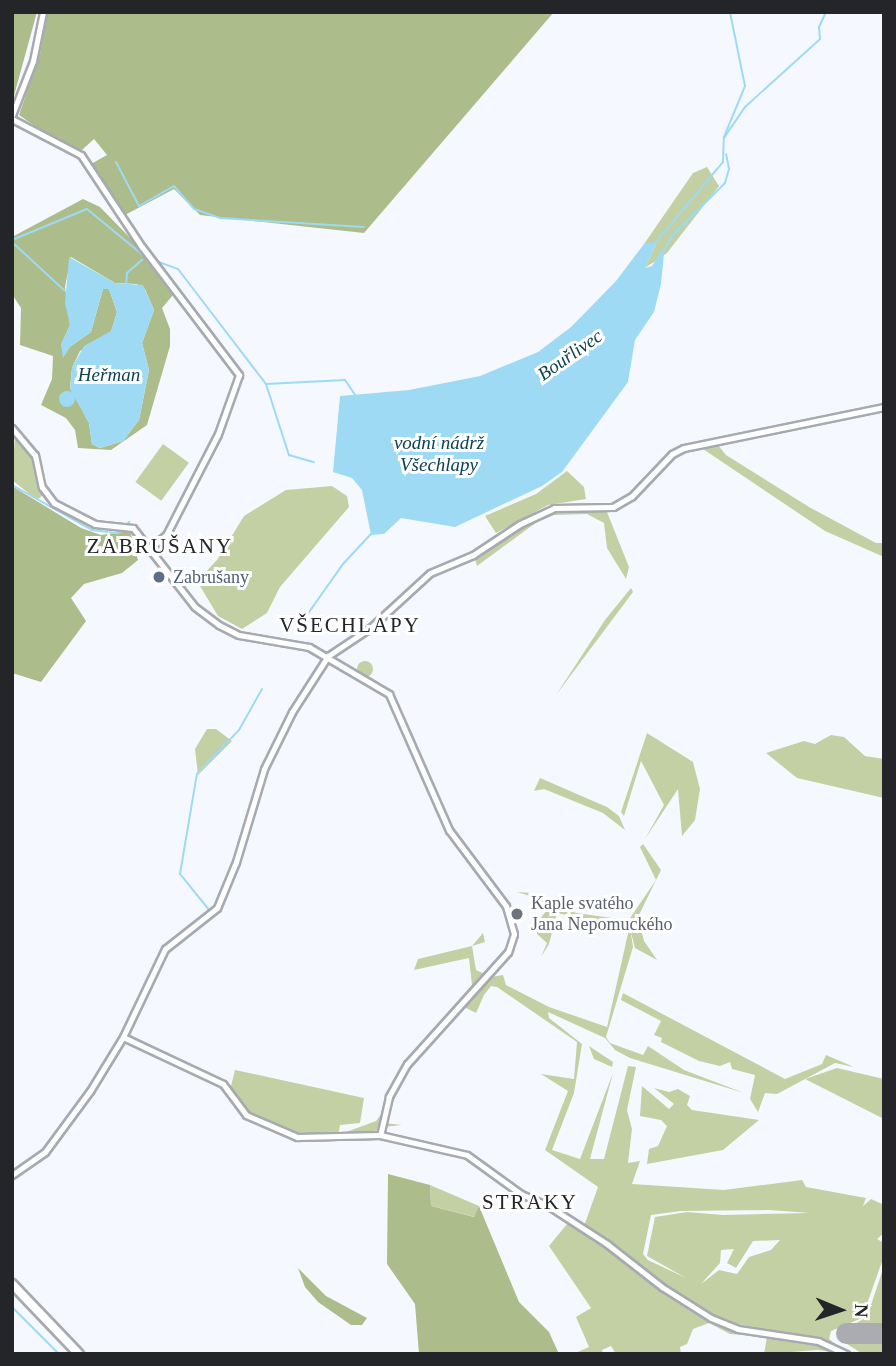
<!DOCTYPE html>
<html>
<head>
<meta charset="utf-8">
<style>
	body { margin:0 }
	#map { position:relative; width:896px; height:1366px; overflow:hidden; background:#f5f9ff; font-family:Georgia,serif }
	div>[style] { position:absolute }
	.green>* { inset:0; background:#c2d0a3; transform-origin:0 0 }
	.round { border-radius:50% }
	.forest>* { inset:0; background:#acbc8a }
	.water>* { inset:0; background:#9fdaf4 }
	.stream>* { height:2px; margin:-1px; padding:0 1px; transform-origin:1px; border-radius:1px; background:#9fdaf4 }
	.runway>* { height:21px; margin:-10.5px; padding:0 10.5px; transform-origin:10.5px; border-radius:10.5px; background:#aaacb2 }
	.roads { filter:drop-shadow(2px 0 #a6aab1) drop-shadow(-2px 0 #a6aab1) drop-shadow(0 2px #a6aab1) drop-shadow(0 -2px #a6aab1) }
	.secondary>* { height:5px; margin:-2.5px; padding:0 2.5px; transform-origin:2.5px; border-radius:2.5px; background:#fff }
	.highway>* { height:8px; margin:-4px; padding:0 4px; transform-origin:4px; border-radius:4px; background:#fff }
	.dots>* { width:19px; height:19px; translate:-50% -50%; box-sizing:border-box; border:4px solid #fff; border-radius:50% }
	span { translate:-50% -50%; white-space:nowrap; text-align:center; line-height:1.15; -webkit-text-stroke:6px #fff; paint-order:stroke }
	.service-label { font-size:18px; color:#4e5e75 }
	.left { translate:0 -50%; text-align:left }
	.worship-label { font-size:18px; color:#5b616d }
	.water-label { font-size:19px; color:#0e4153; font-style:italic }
	.quarter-label { font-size:21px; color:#242528; letter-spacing:2px }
	.frame { position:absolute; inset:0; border:14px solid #242528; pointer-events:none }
	.north { position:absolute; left:805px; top:1275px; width:70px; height:70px; -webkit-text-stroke:5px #fff; paint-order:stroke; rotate:92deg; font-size:19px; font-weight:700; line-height:28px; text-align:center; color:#242528 }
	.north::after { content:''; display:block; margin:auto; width:24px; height:32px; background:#242528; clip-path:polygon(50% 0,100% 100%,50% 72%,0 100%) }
</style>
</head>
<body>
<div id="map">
	<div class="green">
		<div style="clip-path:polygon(707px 167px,719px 186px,667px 253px,645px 268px,656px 244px,644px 244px,693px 173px)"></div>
		<div style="clip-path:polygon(15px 434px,34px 456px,36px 480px,43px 495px,37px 500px,12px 480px)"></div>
		<div style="left:163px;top:444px;width:32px;height:47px;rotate:36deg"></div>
		<div style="clip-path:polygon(718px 445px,726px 455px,809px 507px,876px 543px,884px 543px,884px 557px,825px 531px,703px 449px)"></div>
		<div style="clip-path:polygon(567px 471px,584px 487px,586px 499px,548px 505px,496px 533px,485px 516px,536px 494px)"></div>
		<div style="clip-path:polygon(332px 486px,347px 496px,349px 507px,280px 587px,267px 613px,242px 629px,218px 616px,197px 581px,217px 560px,244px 516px,286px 490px)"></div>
		<div style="clip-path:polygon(569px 507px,607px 512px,629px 567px,626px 579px,607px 548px,604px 523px,587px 514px,554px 515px,537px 522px,477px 566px,475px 558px,520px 527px)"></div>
		<div style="clip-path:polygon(631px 588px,633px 592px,556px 695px,605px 620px)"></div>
		<div class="round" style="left:357px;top:661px;width:16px;height:16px"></div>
		<div style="clip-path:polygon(207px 729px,216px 729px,232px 741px,198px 775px,195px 749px)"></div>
		<div style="clip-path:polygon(647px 733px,693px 762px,700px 789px,695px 820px,682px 836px,678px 789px,645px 839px,664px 805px,641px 761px,624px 816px,621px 812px)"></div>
		<div style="clip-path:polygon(831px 735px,844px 737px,865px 756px,884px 759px,884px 798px,797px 778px,766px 753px,804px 741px,815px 744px)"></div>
		<div style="clip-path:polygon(540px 778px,607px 807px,619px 816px,625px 830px,603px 813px,544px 789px,534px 791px)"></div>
		<div style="clip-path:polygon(643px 844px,661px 870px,638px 917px,644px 941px,657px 960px,635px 948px,628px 921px,656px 880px,640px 847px)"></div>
		<div style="clip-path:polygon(evenodd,517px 892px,532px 893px,576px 913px,619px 919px,630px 927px,633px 947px,606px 1037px,610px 1043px,643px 1055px,648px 1046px,684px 1070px,744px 1093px,630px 1058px,615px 1050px,605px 1038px,548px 1012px,549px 1018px,582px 1044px,574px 1093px,552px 1150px,580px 1159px,613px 1073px,590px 1159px,604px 1159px,628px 1066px,636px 1067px,627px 1110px,632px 1129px,628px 1163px,640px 1161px,632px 1184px,724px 1190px,802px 1180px,806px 1187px,866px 1198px,863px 1206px,871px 1199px,882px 1204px,884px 1233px,877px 1239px,884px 1243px,884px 1256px,862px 1318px,831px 1331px,829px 1339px,840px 1348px,717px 1319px,583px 1229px,598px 1187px,545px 1150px,568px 1091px,541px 1074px,574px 1079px,577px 1042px,497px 987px,491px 986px,484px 995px,476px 1013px,464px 1007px,410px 1063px,394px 1089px,384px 1123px,402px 1125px,383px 1127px,391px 1093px,406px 1067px,490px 977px,503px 975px,506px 985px,549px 1007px,607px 1027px,629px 929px,557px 913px,549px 944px,541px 957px,547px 943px,537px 934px,536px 924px,547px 910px,540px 899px,517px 892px,769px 1210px,810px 1213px,723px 1215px,687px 1212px,655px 1217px,647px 1256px,686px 1278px,648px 1260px,643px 1254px,651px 1215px,681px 1211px,769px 1210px,517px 892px,780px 1240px,771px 1250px,749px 1257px,737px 1274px,719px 1270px,701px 1284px,720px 1263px,721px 1250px,734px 1249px,727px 1263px,736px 1268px,753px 1241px,780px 1240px)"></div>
		<div style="clip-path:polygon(483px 933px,485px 942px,472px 946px,476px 970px,487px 975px,404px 1065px,380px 1109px,405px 1061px,472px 985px,469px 958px,414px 970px,418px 959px,472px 946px)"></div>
		<div style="clip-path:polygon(623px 993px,785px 1079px,822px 1064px,826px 1055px,854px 1067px,835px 1063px,777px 1094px,765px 1093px,758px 1112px,750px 1099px,755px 1075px,732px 1069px,730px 1062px,720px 1066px,699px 1061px,661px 1042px,662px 1038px,654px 1035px,661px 1021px,621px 1000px)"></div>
		<div style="clip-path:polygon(131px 1035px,231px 1086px,235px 1070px,364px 1098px,360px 1123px,340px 1125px,338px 1135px,376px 1121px,383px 1112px,379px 1130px,342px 1138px,291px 1133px,245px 1113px,223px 1082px,127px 1036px)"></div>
		<div style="clip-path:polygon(589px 1046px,613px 1062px,612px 1067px,594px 1059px)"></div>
		<div style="clip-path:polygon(837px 1068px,884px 1079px,884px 1119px,805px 1079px)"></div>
		<div style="clip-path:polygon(642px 1086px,669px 1109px,674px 1104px,654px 1088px,669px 1092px,678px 1089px,690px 1096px,687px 1105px,692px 1110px,759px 1120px,723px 1150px,647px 1164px,649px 1149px,658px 1146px,667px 1126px,661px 1120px,640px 1116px)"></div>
		<div style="clip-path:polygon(430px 1185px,479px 1206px,475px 1217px,431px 1206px)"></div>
		<div style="clip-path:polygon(567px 1224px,606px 1245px,679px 1301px,737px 1333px,740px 1331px,817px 1343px,843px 1354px,818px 1350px,764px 1354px,767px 1337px,730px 1334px,709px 1323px,693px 1329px,687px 1344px,680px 1347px,681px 1354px,616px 1354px,611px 1346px,602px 1350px,603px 1354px,573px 1354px,589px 1347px,576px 1317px,591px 1308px,549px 1246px)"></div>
		<div style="clip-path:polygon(884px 1266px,884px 1326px,851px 1326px,867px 1317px)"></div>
		<div style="clip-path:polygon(842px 1341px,884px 1341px,884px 1354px,863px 1354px)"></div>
	</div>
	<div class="forest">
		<div style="clip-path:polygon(12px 12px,37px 12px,12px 103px)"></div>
		<div style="clip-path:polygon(47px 12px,554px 12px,364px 233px,200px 215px,174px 189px,125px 215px,91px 164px,107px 155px,94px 139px,82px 150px,64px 146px,19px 115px,40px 54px)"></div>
		<div style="clip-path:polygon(evenodd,83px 199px,100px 207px,138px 246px,173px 295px,162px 308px,170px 329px,170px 346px,147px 425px,111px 450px,78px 448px,75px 430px,66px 418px,41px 405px,52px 379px,53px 356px,20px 345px,21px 308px,12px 294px,12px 237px,83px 199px,71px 257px,115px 283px,137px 284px,145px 289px,154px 310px,142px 343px,149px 370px,139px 420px,123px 441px,100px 448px,92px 444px,89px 423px,70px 388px,72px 368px,80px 351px,111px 332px,117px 312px,109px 289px,103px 289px,91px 332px,71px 346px,61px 345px,70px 325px,65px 287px,71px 257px)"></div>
		<div style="clip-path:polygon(12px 486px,81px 528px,101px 535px,130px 531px,138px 560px,122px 573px,84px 584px,71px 598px,86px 621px,41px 682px,12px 673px)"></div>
		<div style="clip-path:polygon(388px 1174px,430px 1185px,431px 1206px,474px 1217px,479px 1206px,519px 1302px,549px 1332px,559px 1354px,419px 1354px,415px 1304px,387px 1264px)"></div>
		<div style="clip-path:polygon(298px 1268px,326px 1296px,367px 1318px,362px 1325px,351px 1325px,318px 1302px,305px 1287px)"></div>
	</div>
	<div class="water">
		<div style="clip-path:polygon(652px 242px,656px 244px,645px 268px,652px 266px,660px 252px,664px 254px,661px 284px,654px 312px,635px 340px,628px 382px,562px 472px,542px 486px,455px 527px,401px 518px,384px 534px,371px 535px,362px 490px,352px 478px,333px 472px,340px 396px,409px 390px,480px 376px,538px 352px,571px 327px,616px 281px,644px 244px)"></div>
		<div style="clip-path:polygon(69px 257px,115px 283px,143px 285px,154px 310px,142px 343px,149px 370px,139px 420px,123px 441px,100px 448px,92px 444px,89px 423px,70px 389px,72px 368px,84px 346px,111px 331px,117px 312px,109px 289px,103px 289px,91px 332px,71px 346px,63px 358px,61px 345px,70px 325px,65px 303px)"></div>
		<div class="round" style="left:59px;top:391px;width:16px;height:16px"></div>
	</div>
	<div class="stream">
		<div style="left:724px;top:137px;width:55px;rotate:-67.6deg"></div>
		<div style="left:745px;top:86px;width:76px;rotate:-101.5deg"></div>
		<div style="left:116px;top:162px;width:50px;rotate:62.4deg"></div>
		<div style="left:139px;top:206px;width:40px;rotate:-29.7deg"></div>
		<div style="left:174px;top:186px;width:30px;rotate:49deg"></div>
		<div style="left:194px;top:209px;width:28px;rotate:19deg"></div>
		<div style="left:220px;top:218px;width:144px;rotate:3.6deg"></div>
		<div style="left:12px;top:240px;width:81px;rotate:-22.5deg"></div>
		<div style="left:87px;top:209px;width:82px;rotate:39.5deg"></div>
		<div style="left:12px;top:242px;width:71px;rotate:42.7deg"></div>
		<div style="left:654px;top:244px;width:107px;rotate:-49.9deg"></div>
		<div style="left:723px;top:162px;width:24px;rotate:-88deg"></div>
		<div style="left:724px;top:138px;width:37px;rotate:-56deg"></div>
		<div style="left:745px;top:107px;width:101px;rotate:-42.2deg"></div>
		<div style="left:820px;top:39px;width:12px;rotate:-95deg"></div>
		<div style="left:819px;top:27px;width:17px;rotate:-65deg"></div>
		<div style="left:663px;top:252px;width:17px;rotate:-62deg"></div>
		<div style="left:671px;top:237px;width:76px;rotate:-45deg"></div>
		<div style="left:725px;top:183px;width:15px;rotate:-74deg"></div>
		<div style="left:729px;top:169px;width:15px;rotate:-101deg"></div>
		<div style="left:156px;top:261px;width:23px;rotate:20deg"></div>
		<div style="left:178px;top:269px;width:145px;rotate:52.6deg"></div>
		<div style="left:266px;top:384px;width:75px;rotate:72.1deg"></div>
		<div style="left:289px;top:455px;width:26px;rotate:16deg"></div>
		<div style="left:126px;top:285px;width:12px;rotate:-85deg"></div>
		<div style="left:127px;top:273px;width:20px;rotate:-41deg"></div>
		<div style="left:266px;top:384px;width:79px;rotate:-2.9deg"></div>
		<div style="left:345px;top:380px;width:18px;rotate:56deg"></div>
		<div style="left:12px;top:485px;width:92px;rotate:29.4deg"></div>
		<div style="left:92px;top:530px;width:26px;rotate:7deg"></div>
		<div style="left:118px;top:533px;width:16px;rotate:-45deg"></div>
		<div style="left:307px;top:615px;width:62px;rotate:-54.8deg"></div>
		<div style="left:343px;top:564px;width:41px;rotate:-47deg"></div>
		<div style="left:210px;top:911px;width:48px;rotate:-129deg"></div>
		<div style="left:180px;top:874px;width:101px;rotate:-80.4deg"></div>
		<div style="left:197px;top:774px;width:61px;rotate:-46.3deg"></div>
		<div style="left:239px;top:730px;width:47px;rotate:-60.7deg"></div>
		<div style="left:12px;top:1307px;width:66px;rotate:45deg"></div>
	</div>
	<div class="runway">
		<div style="left:846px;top:1333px;width:38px"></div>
	</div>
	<div class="roads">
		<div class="secondary">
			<div style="left:12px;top:115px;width:58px;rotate:-68.7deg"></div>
			<div style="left:33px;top:61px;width:50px;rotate:-78.5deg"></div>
			<div style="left:12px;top:119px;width:78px;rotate:27.6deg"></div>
			<div style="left:81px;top:155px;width:110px;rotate:56.5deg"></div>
			<div style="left:142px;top:247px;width:161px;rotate:52.8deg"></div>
			<div style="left:239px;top:375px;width:63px;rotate:109.6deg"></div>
			<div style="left:218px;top:434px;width:114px;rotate:117.2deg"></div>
			<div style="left:166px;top:535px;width:21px;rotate:141deg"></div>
			<div style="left:12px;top:428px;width:35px;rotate:50deg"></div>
			<div style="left:35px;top:455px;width:33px;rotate:78deg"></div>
			<div style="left:42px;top:487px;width:20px;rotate:53deg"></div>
			<div style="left:54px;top:503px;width:46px;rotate:27.1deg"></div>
			<div style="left:95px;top:524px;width:38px;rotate:6deg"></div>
			<div style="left:133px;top:528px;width:100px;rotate:51.9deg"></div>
			<div style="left:195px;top:607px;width:30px;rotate:37deg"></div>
			<div style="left:219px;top:625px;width:22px;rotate:27deg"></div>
			<div style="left:239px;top:635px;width:71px;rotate:9.7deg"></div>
			<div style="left:309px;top:647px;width:93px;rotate:30.4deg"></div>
			<div style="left:389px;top:694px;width:149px;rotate:66.2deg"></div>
			<div style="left:449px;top:830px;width:95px;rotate:53.1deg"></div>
			<div style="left:506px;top:906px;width:29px;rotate:74deg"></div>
			<div style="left:514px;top:934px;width:19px;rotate:108deg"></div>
			<div style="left:508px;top:952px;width:151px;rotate:132deg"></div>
			<div style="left:407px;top:1064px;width:38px;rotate:119deg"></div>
			<div style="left:389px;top:1097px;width:39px;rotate:103deg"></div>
			<div style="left:123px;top:1037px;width:110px;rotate:25.2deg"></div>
			<div style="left:223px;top:1084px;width:39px;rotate:53deg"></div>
			<div style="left:246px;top:1115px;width:56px;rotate:23.3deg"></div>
			<div style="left:297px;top:1137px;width:83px;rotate:-1.4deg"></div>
			<div style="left:380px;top:1135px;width:89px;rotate:12.9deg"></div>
			<div style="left:467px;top:1155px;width:67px;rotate:35.8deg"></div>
			<div style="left:521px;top:1194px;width:28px;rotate:23deg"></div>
			<div style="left:547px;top:1205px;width:72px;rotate:33deg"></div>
			<div style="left:607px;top:1244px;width:70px;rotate:38deg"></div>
			<div style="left:662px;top:1287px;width:58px;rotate:32.3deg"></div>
			<div style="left:711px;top:1318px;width:29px;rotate:22deg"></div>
			<div style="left:738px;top:1329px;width:81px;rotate:8.5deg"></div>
			<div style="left:818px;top:1341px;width:31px;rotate:25deg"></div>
			<div style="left:12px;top:1175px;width:40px;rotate:-34.9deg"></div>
			<div style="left:45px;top:1152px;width:76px;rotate:-53.6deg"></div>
			<div style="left:90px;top:1091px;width:63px;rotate:-58.6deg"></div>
			<div style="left:123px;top:1037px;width:98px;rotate:-64.5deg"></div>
			<div style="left:165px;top:949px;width:66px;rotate:-38.3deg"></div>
			<div style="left:217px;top:908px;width:50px;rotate:-67.6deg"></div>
			<div style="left:236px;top:862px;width:97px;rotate:-73.2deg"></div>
			<div style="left:264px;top:769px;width:64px;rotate:-63.8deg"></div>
			<div style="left:292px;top:712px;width:67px;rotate:-57.3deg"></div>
			<div style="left:328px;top:656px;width:50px;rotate:-33.7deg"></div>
			<div style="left:370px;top:628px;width:81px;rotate:-42.5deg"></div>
			<div style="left:430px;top:573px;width:47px;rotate:-22.7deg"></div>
			<div style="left:473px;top:555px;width:56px;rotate:-33.4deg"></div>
			<div style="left:520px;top:524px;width:38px;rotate:-25deg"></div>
			<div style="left:554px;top:508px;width:59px;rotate:-1deg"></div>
			<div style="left:613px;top:507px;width:22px;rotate:-30deg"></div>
			<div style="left:632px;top:496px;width:58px;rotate:-46.4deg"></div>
			<div style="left:672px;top:454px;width:13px;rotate:-27deg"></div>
			<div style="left:684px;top:448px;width:204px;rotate:-11.6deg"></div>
		</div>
		<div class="highway">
			<div style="left:12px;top:1284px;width:97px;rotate:46.3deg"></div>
		</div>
	</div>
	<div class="dots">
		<div style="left:159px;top:577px;background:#5c6f8a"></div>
		<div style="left:517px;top:914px;background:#6b7280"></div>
	</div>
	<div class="service-label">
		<span class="left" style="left:173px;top:577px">Zabrušany</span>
	</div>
	<div class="worship-label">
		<span class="left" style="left:531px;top:914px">Kaple svatého<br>Jana Nepomuckého</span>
	</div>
	<div class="water-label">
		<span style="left:570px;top:355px;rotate:-35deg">Bouřlivec</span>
		<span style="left:109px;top:375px">Heřman</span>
		<span style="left:439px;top:454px">vodní nádrž<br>Všechlapy</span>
	</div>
	<div class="quarter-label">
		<span style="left:160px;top:546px">ZABRUŠANY</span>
		<span style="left:350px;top:625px">VŠECHLAPY</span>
		<span style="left:530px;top:1202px">STRAKY</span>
	</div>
	<div class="frame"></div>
	<div class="north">N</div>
</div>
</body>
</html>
